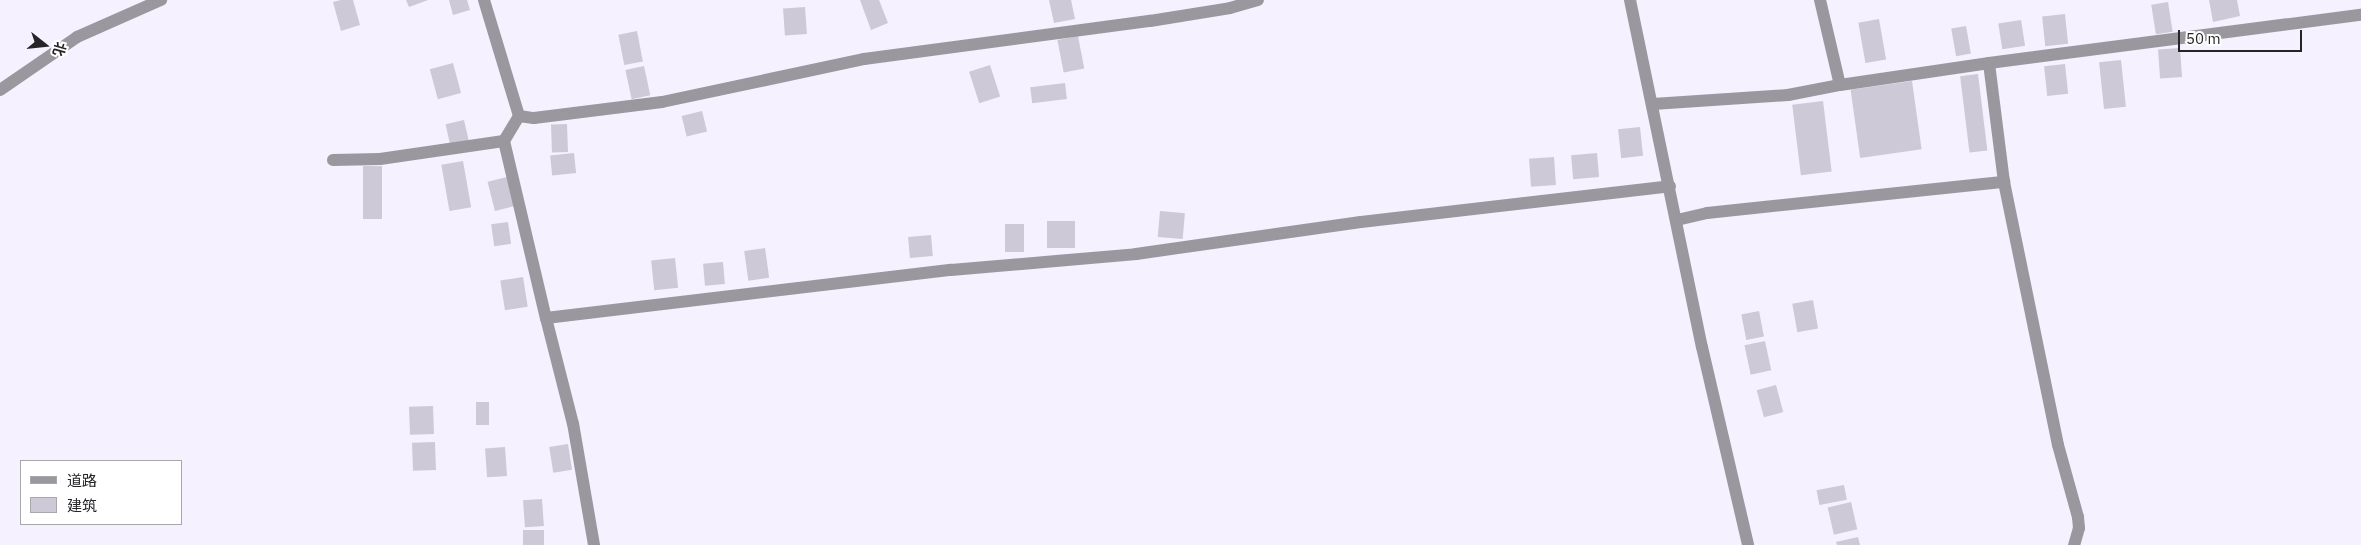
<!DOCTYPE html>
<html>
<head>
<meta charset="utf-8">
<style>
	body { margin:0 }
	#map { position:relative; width:2361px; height:545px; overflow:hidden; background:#f5f1fe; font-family:"IBM Plex Sans","Noto Sans SC",sans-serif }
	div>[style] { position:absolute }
	.building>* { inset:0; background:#cdc9d6; transform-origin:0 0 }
	.minor>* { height:12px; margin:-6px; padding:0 6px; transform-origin:6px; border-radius:6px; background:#9a989e }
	span { translate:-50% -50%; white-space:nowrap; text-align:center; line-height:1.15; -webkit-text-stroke:4px #fff; paint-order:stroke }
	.legend { position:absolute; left:20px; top:460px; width:162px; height:65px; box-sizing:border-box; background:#fff; border:1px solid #a8a7a9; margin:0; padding:6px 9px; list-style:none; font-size:15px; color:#252429 }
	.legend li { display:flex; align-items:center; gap:10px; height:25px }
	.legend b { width:25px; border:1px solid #a8a7a9 }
	.north { position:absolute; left:20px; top:20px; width:50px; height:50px; -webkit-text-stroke:4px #fff; paint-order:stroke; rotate:106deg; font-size:14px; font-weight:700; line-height:20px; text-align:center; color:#252429 }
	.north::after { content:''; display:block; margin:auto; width:18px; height:22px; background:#252429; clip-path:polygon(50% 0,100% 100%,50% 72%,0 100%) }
	.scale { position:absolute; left:2178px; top:30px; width:124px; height:22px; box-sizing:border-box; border:2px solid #252429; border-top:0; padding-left:6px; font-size:15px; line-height:18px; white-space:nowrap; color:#252429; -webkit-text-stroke:4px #fff; paint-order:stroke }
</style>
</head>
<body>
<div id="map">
	<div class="building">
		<div style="clip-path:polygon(341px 0,353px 0,360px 25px,341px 31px,333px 2px)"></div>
		<div style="clip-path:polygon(406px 0,428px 0,409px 7px)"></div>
		<div style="clip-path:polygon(449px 0,467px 0,470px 10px,453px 15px)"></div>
		<div style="clip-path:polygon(860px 0,879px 0,888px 23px,871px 30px)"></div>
		<div style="clip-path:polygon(1049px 0,1071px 0,1075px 19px,1054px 23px)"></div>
		<div style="clip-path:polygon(2209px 0,2237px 0,2240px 16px,2213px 22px)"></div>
		<div style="left:2168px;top:2px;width:30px;height:17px;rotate:81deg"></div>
		<div style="left:805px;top:7px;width:27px;height:22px;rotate:86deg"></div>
		<div style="left:2065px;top:14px;width:30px;height:23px;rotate:84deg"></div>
		<div style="left:1879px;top:19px;width:41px;height:21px;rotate:80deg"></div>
		<div style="left:2021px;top:20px;width:26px;height:23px;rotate:81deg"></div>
		<div style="left:1966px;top:26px;width:28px;height:15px;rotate:80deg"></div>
		<div style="left:637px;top:31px;width:31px;height:19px;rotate:79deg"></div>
		<div style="left:1078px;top:36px;width:33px;height:21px;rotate:79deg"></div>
		<div style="left:2180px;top:48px;width:29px;height:22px;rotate:86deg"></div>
		<div style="left:2121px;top:60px;width:47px;height:22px;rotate:84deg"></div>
		<div style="left:453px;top:63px;width:31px;height:24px;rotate:75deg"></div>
		<div style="left:2065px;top:64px;width:30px;height:21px;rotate:84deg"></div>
		<div style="left:990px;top:65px;width:33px;height:22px;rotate:72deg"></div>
		<div style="left:644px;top:66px;width:30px;height:19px;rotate:78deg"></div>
		<div style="left:1978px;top:74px;width:77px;height:18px;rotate:83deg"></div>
		<div style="left:1912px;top:81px;width:69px;height:62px;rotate:82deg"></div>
		<div style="left:1065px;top:83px;width:16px;height:35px;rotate:83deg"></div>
		<div style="left:1823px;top:101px;width:71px;height:31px;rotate:83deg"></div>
		<div style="left:702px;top:111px;width:21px;height:21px;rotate:76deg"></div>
		<div style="left:464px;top:120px;width:22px;height:19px;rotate:77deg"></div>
		<div style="left:567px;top:124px;width:28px;height:16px;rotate:88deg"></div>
		<div style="left:1640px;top:127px;width:29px;height:22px;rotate:84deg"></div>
		<div style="left:574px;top:153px;width:20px;height:24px;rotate:84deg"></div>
		<div style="left:1597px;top:153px;width:24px;height:26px;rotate:85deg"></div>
		<div style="left:1554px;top:157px;width:28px;height:25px;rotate:86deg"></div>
		<div style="left:463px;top:161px;width:47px;height:22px;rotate:80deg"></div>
		<div style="left:382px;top:166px;width:53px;height:19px;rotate:90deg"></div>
		<div style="left:507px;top:177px;width:30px;height:20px;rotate:76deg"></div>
		<div style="left:1160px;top:211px;width:25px;height:26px;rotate:5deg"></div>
		<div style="left:1047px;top:221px;width:28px;height:27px"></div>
		<div style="left:508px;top:222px;width:22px;height:17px;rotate:82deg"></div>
		<div style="left:1005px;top:224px;width:19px;height:28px"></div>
		<div style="left:931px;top:235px;width:21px;height:23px;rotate:85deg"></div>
		<div style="left:765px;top:248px;width:30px;height:21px;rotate:82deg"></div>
		<div style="left:675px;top:258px;width:30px;height:24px;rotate:84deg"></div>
		<div style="left:723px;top:262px;width:22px;height:20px;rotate:85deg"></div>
		<div style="left:523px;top:277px;width:30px;height:23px;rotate:81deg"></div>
		<div style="left:1813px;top:300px;width:29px;height:21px;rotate:80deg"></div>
		<div style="left:1759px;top:311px;width:26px;height:18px;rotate:79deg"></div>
		<div style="left:1765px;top:341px;width:30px;height:21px;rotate:78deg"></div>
		<div style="left:1776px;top:385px;width:28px;height:20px;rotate:75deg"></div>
		<div style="left:489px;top:402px;width:23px;height:13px;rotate:90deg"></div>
		<div style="left:433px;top:406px;width:28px;height:24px;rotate:88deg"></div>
		<div style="left:435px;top:442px;width:28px;height:23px;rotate:88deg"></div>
		<div style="left:568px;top:444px;width:26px;height:19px;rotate:81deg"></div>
		<div style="left:505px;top:447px;width:29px;height:20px;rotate:86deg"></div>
		<div style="left:1844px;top:485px;width:15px;height:28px;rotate:79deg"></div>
		<div style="left:542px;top:499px;width:27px;height:19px;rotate:86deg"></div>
		<div style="left:1851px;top:502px;width:28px;height:24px;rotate:77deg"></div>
		<div style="left:544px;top:530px;width:15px;height:21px;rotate:90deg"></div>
		<div style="clip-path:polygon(1858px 537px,1860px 545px,1837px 545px,1836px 542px)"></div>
	</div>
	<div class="minor">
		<div style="left:484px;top:0;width:121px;rotate:73.2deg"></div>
		<div style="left:519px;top:116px;width:29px;rotate:121deg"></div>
		<div style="left:504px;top:141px;width:182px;rotate:76.7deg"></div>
		<div style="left:1630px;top:0;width:354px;rotate:78.3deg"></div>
		<div style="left:1702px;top:347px;width:203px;rotate:76.9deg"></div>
		<div style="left:1820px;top:0;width:87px;rotate:76.8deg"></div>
		<div style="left:0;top:90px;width:93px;rotate:-34.5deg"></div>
		<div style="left:77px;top:37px;width:92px;rotate:-23.8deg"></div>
		<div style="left:1653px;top:104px;width:135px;rotate:-3.8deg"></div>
		<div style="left:1788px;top:95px;width:53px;rotate:-10.9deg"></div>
		<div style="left:1840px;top:85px;width:151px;rotate:-8.4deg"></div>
		<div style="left:1989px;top:63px;width:375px;rotate:-7.4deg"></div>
		<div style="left:519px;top:116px;width:15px;rotate:8deg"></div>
		<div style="left:534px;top:118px;width:129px;rotate:-7.1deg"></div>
		<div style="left:662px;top:102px;width:207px;rotate:-12deg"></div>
		<div style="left:864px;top:59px;width:289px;rotate:-7.6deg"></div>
		<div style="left:1150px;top:21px;width:81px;rotate:-9.2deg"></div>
		<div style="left:1230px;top:8px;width:29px;rotate:-16deg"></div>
		<div style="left:333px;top:160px;width:47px;rotate:-1.2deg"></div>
		<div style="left:380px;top:159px;width:125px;rotate:-8.3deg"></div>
		<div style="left:2004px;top:182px;width:268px;rotate:78.4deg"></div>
		<div style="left:2058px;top:445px;width:75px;rotate:74.5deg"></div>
		<div style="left:2078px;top:517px;width:11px;rotate:85deg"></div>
		<div style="left:2079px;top:528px;width:18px;rotate:106deg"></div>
		<div style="left:1677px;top:220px;width:31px;rotate:-13deg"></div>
		<div style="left:1707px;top:213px;width:299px;rotate:-6deg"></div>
		<div style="left:2004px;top:182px;width:120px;rotate:-97.2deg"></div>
		<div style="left:594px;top:545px;width:123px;rotate:-99.8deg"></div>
		<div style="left:573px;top:424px;width:109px;rotate:-104.3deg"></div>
		<div style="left:546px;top:318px;width:408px;rotate:-6.8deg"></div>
		<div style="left:951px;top:270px;width:186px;rotate:-4.9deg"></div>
		<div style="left:1136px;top:254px;width:227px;rotate:-8.1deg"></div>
		<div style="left:1361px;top:222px;width:311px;rotate:-6.6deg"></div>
	</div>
	<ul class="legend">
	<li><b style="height:6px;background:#9a989e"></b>道路</li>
	<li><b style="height:14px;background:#cdc9d6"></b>建筑</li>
	</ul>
	<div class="north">北</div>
	<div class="scale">50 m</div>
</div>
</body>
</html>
